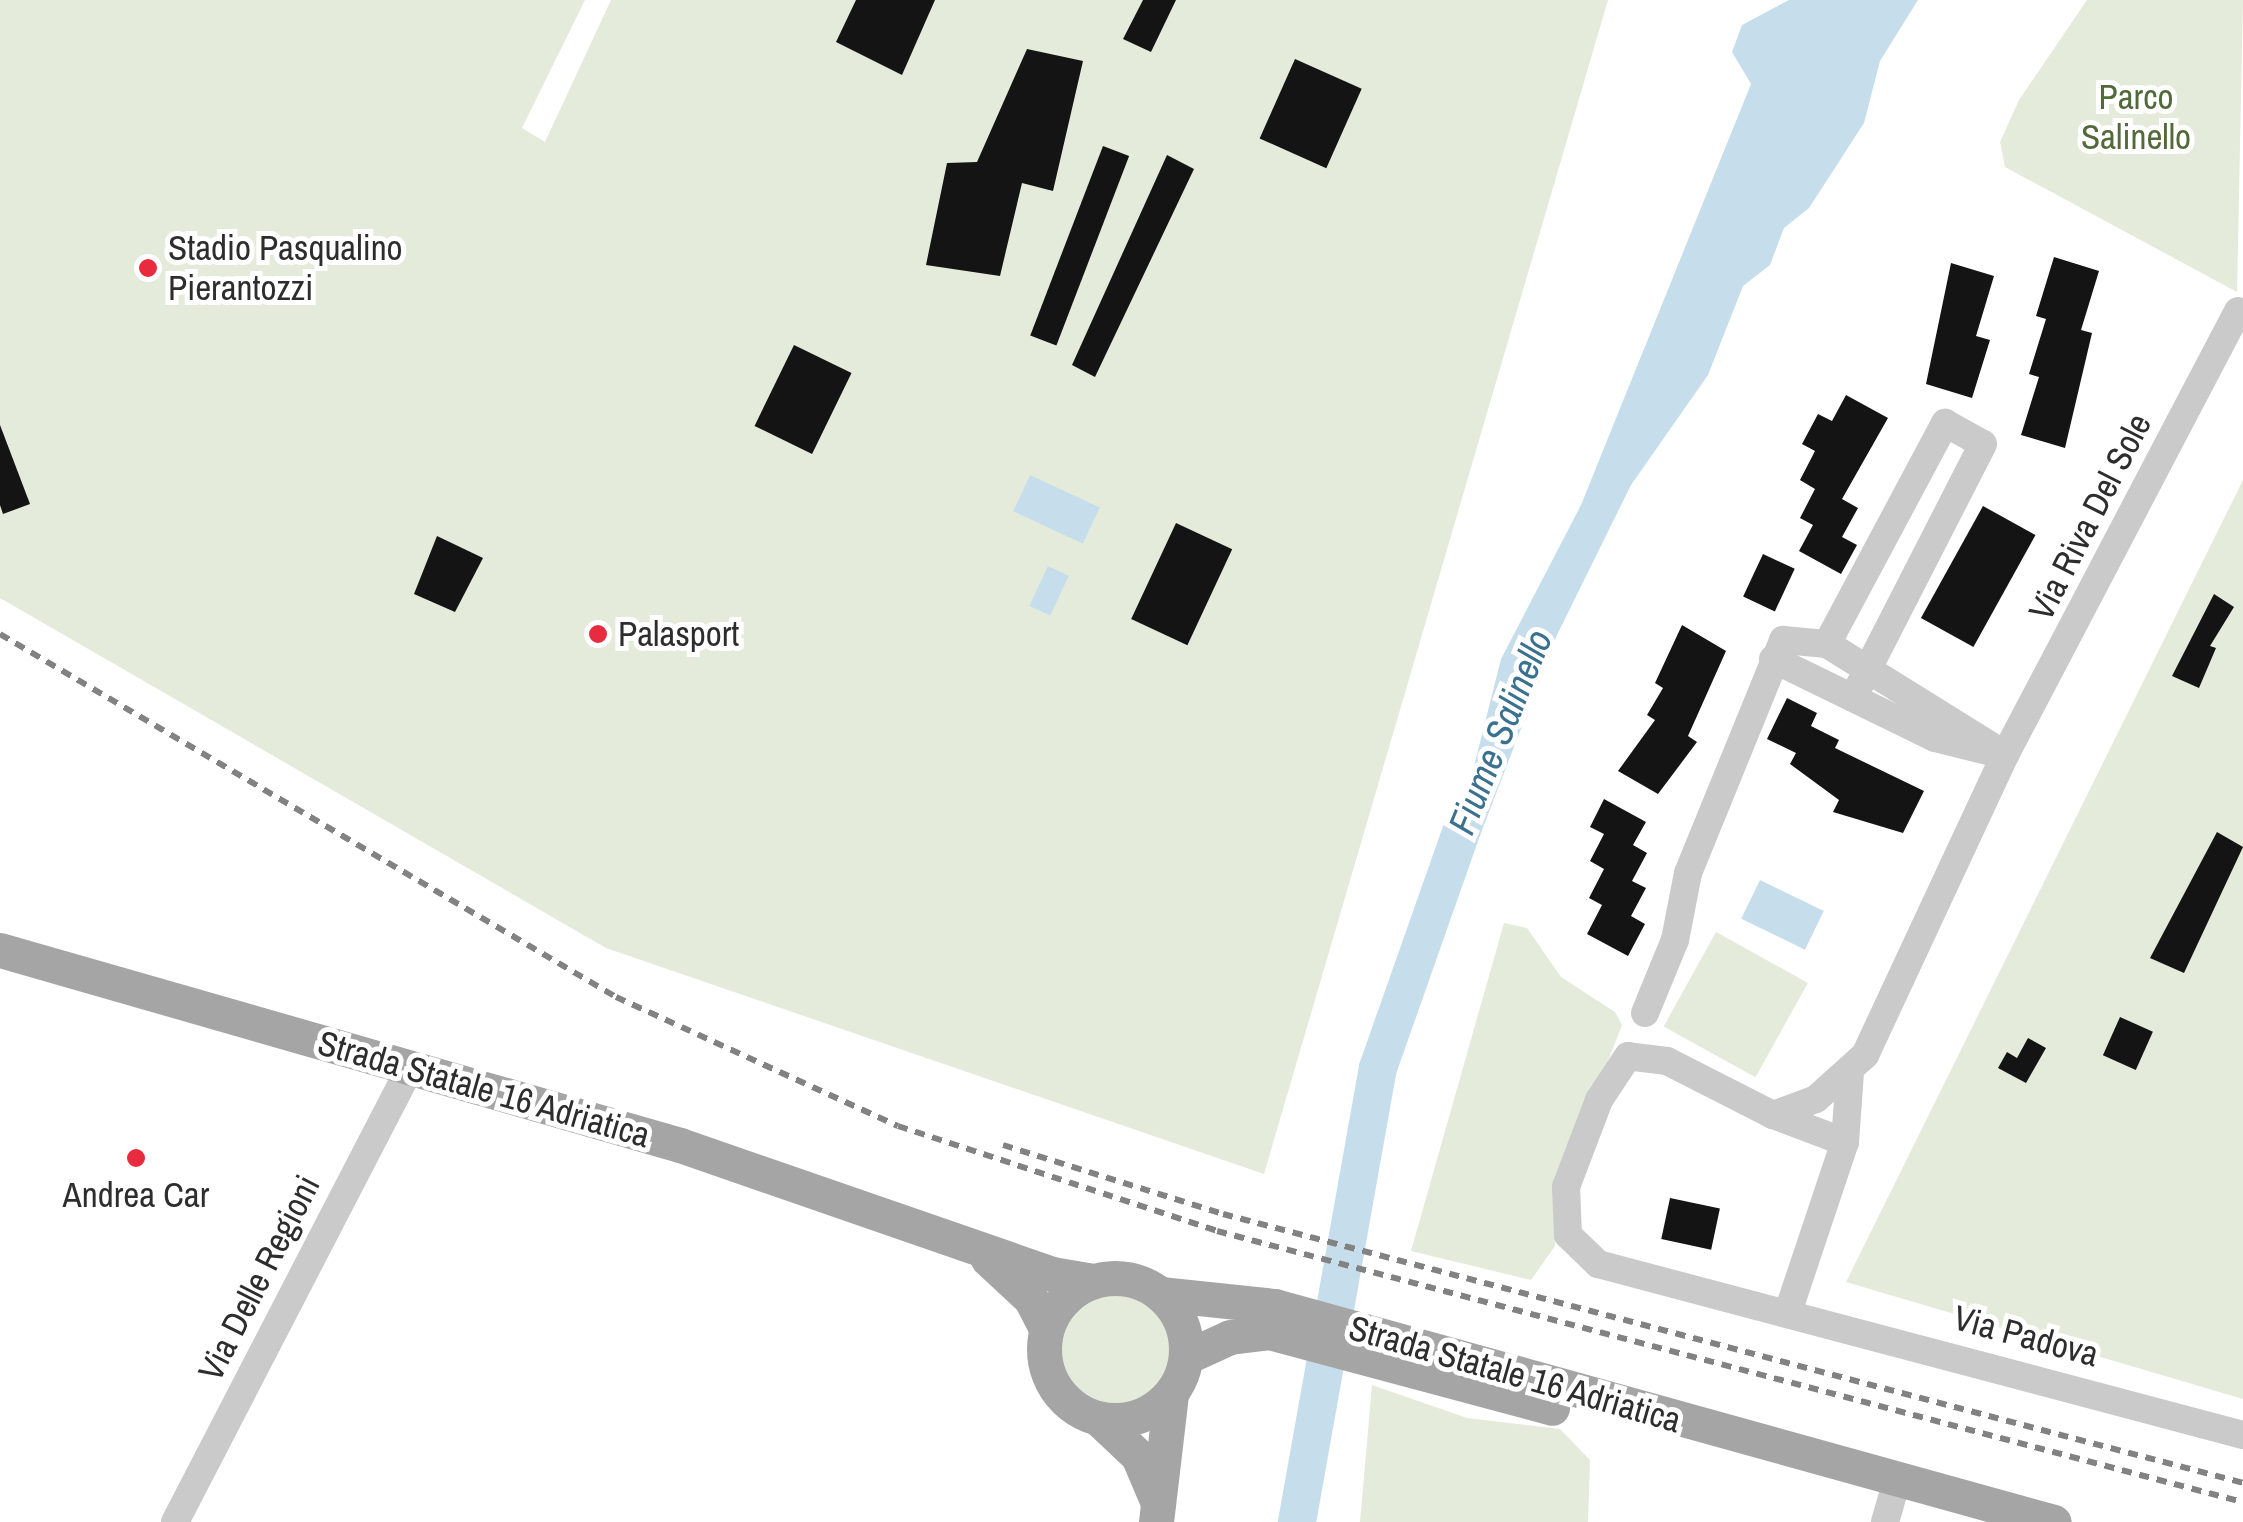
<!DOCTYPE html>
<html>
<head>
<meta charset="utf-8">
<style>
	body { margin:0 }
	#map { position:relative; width:2243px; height:1522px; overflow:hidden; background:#fff; font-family:"Archivo Narrow",sans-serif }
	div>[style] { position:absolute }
	.green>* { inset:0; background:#e4ebda; transform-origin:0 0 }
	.round { border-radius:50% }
	.water>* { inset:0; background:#c6deec; transform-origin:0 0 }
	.river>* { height:38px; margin:-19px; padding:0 19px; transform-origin:19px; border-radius:19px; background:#c6deec }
	.building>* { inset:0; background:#141414; transform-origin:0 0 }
	.minor>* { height:28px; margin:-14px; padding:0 14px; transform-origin:14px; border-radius:14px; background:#cacaca }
	.major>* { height:35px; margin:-17.5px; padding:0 17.5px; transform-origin:17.5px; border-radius:17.5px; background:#a5a5a5 }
	.major>.ring { margin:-17.5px; padding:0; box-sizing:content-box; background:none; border:35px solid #a5a5a5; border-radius:50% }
	.rail>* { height:6px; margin-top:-3px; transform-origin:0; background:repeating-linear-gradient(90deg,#828282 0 10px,transparent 0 18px) }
	.dots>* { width:28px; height:28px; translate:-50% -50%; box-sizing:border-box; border:5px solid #fff; border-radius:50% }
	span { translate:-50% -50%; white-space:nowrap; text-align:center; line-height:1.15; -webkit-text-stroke:10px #fff; paint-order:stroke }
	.park-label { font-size:35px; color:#526a3a }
	.poi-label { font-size:35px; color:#2d2d2d }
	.left { translate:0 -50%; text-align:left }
	.street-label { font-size:35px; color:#2d2d2d }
	.water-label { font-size:38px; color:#3a7191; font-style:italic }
</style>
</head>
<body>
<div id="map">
	<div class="green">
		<div style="clip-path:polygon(0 0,585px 0,522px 128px,545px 142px,611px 0,1608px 0,1264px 1174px,606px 948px,0 598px)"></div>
		<div style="clip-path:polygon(2087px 0,2243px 0,2237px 292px,2005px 167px,2000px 142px,2019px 100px)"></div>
		<div style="clip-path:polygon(2243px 480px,2243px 1399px,1846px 1282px)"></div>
		<div style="clip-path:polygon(1504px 923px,1527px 928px,1561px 977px,1615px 1012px,1622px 1025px,1559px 1187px,1555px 1246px,1531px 1280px,1411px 1251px)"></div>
		<div style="left:1716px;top:932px;width:105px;height:108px;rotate:29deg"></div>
		<div class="round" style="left:1060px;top:1291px;width:112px;height:112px"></div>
		<div style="clip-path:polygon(1372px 1385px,1467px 1418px,1560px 1429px,1590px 1460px,1588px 1522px,1360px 1522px)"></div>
	</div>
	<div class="water">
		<div style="clip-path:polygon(1789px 0,1918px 0,1880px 61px,1864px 123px,1809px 208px,1784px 228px,1770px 265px,1743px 286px,1708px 375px,1631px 485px,1557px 635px,1479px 838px,1453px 874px,1435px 873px,1465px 802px,1501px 659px,1581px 505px,1751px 84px,1732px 52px,1742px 25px)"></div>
		<div style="left:1030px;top:475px;width:77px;height:40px;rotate:25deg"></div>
		<div style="left:1048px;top:566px;width:23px;height:44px;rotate:25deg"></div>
		<div style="left:1760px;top:880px;width:71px;height:43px;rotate:26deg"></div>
	</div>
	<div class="river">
		<div style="left:1297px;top:1522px;width:461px;rotate:-79.9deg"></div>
		<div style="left:1378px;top:1068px;width:256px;rotate:-70.6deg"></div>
	</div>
	<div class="building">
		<div style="clip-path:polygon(856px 0,935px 0,902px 75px,836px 42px)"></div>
		<div style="clip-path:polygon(1143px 0,1176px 0,1151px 52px,1123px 39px)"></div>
		<div style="clip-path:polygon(1027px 49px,1083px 61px,1053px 191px,1022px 183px,1000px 276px,926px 265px,947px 163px,977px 162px)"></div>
		<div style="left:1295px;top:59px;width:73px;height:87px;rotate:24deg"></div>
		<div style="left:1103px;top:146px;width:28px;height:203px;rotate:21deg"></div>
		<div style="clip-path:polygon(1167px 155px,1194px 169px,1095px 377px,1072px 365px)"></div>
		<div style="clip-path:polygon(2054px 257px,2099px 271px,2081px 330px,2092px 333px,2065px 448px,2021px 435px,2039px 377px,2029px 374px,2046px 319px,2036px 316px)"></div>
		<div style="clip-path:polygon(1951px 263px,1994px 276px,1976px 336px,1990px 340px,1972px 398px,1926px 384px)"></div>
		<div style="left:794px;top:345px;width:64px;height:90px;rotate:26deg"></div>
		<div style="clip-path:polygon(1846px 395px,1888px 418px,1842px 499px,1858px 508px,1842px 537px,1857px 545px,1841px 574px,1799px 551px,1813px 525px,1800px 518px,1815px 489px,1800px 480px,1815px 451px,1802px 444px,1818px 414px,1832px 421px)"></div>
		<div style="clip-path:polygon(0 425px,30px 504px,3px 514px,0 505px)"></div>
		<div style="left:1983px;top:506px;width:60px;height:128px;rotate:29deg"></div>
		<div style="left:1176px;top:523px;width:62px;height:106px;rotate:25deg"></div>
		<div style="clip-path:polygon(437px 536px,483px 558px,455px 612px,414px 594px)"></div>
		<div style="left:1763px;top:554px;width:35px;height:47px;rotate:25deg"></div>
		<div style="clip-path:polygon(2214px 594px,2234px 607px,2210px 646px,2216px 648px,2199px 688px,2172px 676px)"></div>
		<div style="clip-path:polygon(1682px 625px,1726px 651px,1688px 736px,1697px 742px,1658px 794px,1618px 771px,1655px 720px,1647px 715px,1663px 688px,1655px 683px)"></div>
		<div style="clip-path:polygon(1787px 698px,1817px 713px,1811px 726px,1839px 740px,1835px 748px,1924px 791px,1903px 833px,1833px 812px,1839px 800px,1790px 764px,1796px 753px,1767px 739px)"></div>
		<div style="clip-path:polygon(1604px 799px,1646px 822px,1633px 845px,1647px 853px,1632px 881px,1646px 888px,1631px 916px,1645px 924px,1628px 956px,1587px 934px,1602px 905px,1589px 898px,1604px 869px,1590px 861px,1604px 834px,1590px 827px)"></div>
		<div style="clip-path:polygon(2217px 832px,2243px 847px,2184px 973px,2150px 958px)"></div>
		<div style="left:2120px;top:1017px;width:36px;height:42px;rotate:24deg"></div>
		<div style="clip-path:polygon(2028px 1038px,2046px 1048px,2026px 1083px,1998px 1068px,2007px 1052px,2017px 1058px)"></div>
		<div style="left:1670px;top:1198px;width:51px;height:42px;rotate:12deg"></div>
	</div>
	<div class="minor">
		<div style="left:2238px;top:311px;width:501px;rotate:117.69deg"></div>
		<div style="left:2005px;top:755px;width:331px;rotate:115deg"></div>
		<div style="left:1865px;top:1055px;width:66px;rotate:138.1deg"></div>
		<div style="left:1816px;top:1099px;width:46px;rotate:159.6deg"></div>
		<div style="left:1773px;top:1115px;width:119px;rotate:-153deg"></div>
		<div style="left:1667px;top:1061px;width:39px;rotate:-173deg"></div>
		<div style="left:1628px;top:1056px;width:53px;rotate:123.4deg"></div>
		<div style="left:1599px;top:1100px;width:93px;rotate:110.8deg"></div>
		<div style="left:1566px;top:1187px;width:48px;rotate:87.6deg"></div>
		<div style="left:1568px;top:1235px;width:42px;rotate:44deg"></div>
		<div style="left:1598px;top:1264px;width:667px;rotate:14.85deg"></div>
		<div style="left:1827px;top:644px;width:251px;rotate:-61.9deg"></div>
		<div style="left:1945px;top:423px;width:43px;rotate:28.9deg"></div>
		<div style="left:1983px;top:444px;width:285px;rotate:117.1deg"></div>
		<div style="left:1773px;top:659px;width:180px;rotate:26deg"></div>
		<div style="left:1935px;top:738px;width:58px;rotate:14deg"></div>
		<div style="left:1645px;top:1013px;width:79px;rotate:-67.7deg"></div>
		<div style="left:1675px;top:940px;width:68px;rotate:-79deg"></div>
		<div style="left:1688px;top:873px;width:252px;rotate:-67.8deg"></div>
		<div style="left:1783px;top:640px;width:44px;rotate:5.2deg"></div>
		<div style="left:1827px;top:644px;width:210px;rotate:31.9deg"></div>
		<div style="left:1773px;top:1115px;width:77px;rotate:20.6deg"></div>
		<div style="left:1788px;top:1312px;width:179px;rotate:-71.5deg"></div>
		<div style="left:1845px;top:1142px;width:69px;rotate:-85.9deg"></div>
		<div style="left:175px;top:1522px;width:511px;rotate:-62.63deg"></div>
		<div style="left:1885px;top:1522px;width:47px;rotate:-73.9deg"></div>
	</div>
	<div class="major">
		<div style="left:0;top:950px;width:707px;rotate:16deg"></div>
		<div style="left:680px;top:1145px;width:394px;rotate:19.1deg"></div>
		<div style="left:1052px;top:1274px;width:42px;rotate:9.7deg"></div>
		<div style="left:988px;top:1259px;width:59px;rotate:42.9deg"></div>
		<div style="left:1031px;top:1299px;width:33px;rotate:63deg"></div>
		<div class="ring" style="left:1044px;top:1278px;width:107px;height:107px"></div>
		<div style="left:1160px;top:1294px;width:116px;rotate:6deg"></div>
		<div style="left:1275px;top:1306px;width:808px;rotate:15.5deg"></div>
		<div style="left:1186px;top:1357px;width:48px;rotate:-24.4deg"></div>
		<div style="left:1230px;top:1337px;width:39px;rotate:-7deg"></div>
		<div style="left:1269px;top:1332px;width:293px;rotate:15deg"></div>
		<div style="left:1099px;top:1419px;width:54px;rotate:43.5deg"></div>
		<div style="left:1138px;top:1456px;width:51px;rotate:66.9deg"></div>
		<div style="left:1156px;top:1522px;width:129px;rotate:-83.3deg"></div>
	</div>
	<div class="rail">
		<div style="left:0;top:634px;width:715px;rotate:30.51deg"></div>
		<div style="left:616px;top:997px;width:310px;rotate:24.6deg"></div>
		<div style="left:898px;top:1126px;width:336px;rotate:18.2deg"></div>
		<div style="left:1217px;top:1231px;width:1061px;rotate:14.8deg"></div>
		<div style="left:1003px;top:1145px;width:231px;rotate:17.4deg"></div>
		<div style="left:1223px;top:1214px;width:1055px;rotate:14.77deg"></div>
	</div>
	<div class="dots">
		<div style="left:148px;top:268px;background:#e82b3e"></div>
		<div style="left:598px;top:634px;background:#e82b3e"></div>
		<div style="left:136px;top:1158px;background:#e82b3e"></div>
	</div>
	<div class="park-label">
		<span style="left:2136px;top:117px">Parco<br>Salinello</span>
	</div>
	<div class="poi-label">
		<span class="left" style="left:168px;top:268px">Stadio Pasqualino<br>Pierantozzi</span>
		<span class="left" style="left:618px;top:634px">Palasport</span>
		<span style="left:136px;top:1195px">Andrea Car</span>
	</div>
	<div class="street-label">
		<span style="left:2090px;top:517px;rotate:-63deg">Via Riva Del Sole</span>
		<span style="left:484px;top:1089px;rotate:16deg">Strada Statale 16 Adriatica</span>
		<span style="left:259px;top:1278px;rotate:-63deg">Via Delle Regioni</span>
		<span style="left:2026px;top:1336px;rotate:15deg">Via Padova</span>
		<span style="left:1515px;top:1374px;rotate:16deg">Strada Statale 16 Adriatica</span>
	</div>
	<div class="water-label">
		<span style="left:1500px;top:732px;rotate:-68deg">Fiume Salinello</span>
	</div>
</div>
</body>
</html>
